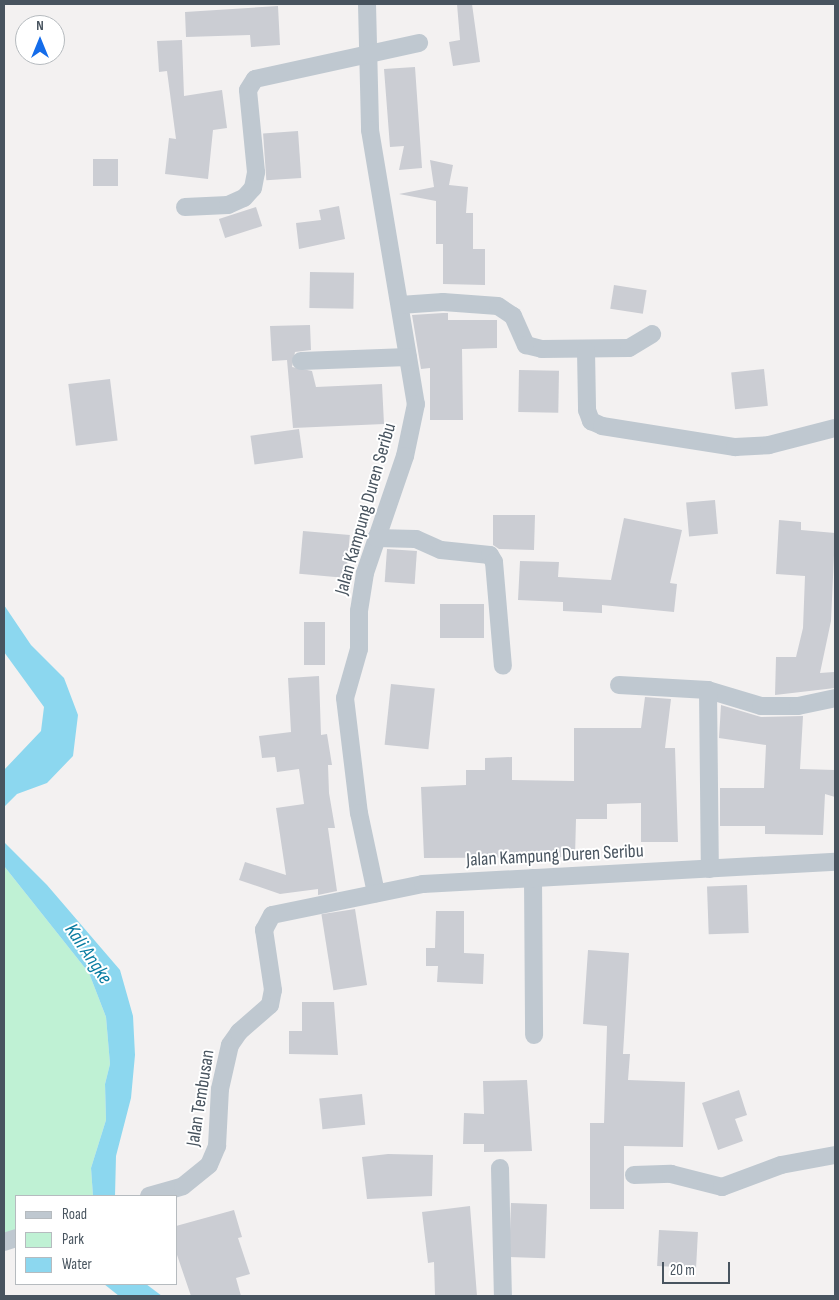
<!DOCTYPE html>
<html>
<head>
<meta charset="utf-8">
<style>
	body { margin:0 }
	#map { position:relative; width:839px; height:1300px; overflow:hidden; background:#f3f1f1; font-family:"Sofia Sans Condensed",sans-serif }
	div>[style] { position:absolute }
	.green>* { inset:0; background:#bff1d4 }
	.water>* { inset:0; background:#8cd7ef }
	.building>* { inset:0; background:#cbcdd3; transform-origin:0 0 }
	.minor>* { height:18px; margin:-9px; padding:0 9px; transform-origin:9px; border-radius:9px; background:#bfc8d0 }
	span { translate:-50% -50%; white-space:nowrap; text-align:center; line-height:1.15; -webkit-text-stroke:4px #fff; paint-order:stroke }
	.street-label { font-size:19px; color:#48545f }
	.water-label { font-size:20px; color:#0a7da2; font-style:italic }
	.frame { position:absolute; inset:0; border:5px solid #48545f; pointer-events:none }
	.legend { position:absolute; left:15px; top:1195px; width:162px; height:90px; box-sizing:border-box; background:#fff; border:1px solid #b6bbbf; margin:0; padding:6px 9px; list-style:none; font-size:15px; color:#48545f }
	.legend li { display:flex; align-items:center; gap:10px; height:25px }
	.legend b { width:25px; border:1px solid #b6bbbf }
	.north { position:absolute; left:15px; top:15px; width:50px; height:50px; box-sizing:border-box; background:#fff; border:1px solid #b6bbbf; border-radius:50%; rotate:0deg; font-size:14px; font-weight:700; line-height:20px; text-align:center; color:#48545f }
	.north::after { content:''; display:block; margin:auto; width:18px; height:22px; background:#146cea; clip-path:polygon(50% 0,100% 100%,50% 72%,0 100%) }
	.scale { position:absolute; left:662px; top:1262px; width:68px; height:22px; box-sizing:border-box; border:2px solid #48545f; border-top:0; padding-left:6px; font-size:15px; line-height:18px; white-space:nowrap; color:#48545f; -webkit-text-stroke:4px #fff; paint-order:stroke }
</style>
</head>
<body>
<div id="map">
	<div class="green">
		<div style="clip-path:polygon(4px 866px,89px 973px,106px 1017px,110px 1064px,105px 1084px,106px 1120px,91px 1168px,93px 1196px,16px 1196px,16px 1233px,4px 1239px)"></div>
	</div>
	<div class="water">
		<div style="clip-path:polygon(4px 605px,31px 645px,64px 678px,78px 715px,73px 756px,47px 783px,17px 794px,4px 807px,4px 770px,41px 731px,44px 707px,4px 652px)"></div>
		<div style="clip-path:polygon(4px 842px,47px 885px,120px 970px,133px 1016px,135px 1055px,131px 1098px,116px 1156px,115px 1196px,93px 1196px,91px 1168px,106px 1120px,105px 1084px,110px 1064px,106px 1017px,89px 973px,4px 866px)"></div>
		<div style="clip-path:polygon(104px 1284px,146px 1284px,162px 1296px,119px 1296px)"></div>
	</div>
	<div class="building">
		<div style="clip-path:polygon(457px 4px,472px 4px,480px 62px,453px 66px,449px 42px,460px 40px)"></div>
		<div style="clip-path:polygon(278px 6px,280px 45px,251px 47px,250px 35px,186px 37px,185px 12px)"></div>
		<div style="clip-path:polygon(182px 40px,184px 96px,222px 90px,227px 128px,213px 130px,208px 179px,165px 174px,169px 138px,176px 139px,167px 71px,159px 72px,157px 41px)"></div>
		<div style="clip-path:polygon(415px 67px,422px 168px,399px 170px,404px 146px,390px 147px,384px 69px)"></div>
		<div style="left:298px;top:131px;width:47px;height:35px;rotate:86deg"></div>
		<div style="left:93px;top:159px;width:25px;height:27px"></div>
		<div style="clip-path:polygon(430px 160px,453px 165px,449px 185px,468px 187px,466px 213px,473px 213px,473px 249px,485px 249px,485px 285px,443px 284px,443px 244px,436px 244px,436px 201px,399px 194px,434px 187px)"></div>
		<div style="clip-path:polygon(339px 206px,345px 239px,299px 249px,296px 223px,321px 220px,319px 210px)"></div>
		<div style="left:256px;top:207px;width:20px;height:39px;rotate:72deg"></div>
		<div style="left:310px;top:272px;width:44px;height:36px;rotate:1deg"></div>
		<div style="left:614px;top:285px;width:33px;height:24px;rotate:9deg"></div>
		<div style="clip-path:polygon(443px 313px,448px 313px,448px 320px,497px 320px,497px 348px,462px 349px,463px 420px,430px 420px,430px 368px,421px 369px,412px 315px)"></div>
		<div style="clip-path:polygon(310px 325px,311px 350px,295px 352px,292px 367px,312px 371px,316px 387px,382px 384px,384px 424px,293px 428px,287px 360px,272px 361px,270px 326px)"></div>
		<div style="left:764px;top:369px;width:37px;height:33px;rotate:84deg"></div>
		<div style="left:519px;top:370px;width:40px;height:42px;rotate:1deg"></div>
		<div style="left:110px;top:379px;width:62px;height:42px;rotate:83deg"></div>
		<div style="left:299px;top:429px;width:29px;height:49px;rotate:82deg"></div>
		<div style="left:715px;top:500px;width:34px;height:29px;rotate:85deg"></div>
		<div style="clip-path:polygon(493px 515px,535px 515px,534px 550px,499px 549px,493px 545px)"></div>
		<div style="clip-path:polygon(624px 518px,682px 530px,670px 583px,677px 584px,674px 612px,602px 605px,602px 613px,563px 611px,563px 602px,518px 600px,520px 561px,559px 562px,558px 577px,611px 580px)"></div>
		<div style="clip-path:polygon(779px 520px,801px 522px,801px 530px,835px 533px,831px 621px,820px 673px,834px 672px,835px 688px,775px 695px,776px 657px,796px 657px,803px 628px,805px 576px,776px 574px)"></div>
		<div style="left:303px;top:531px;width:47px;height:43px;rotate:5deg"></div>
		<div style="left:387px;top:549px;width:30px;height:33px;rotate:4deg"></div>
		<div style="left:484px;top:604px;width:34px;height:44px;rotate:90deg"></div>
		<div style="left:304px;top:622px;width:21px;height:43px"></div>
		<div style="clip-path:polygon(319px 676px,321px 735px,327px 734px,332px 765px,328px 765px,329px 793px,335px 828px,328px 828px,337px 891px,318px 895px,318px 889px,280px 894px,239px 880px,245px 862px,286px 875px,276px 808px,304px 804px,299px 769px,277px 772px,275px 757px,262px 758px,259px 736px,291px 732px,288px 678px)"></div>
		<div style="left:391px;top:684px;width:44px;height:61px;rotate:6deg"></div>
		<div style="clip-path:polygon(645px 697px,671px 699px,665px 748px,675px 748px,678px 842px,641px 842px,641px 803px,607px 804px,607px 819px,576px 819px,575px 857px,424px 858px,421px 787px,466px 785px,466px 770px,485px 770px,485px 758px,512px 757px,512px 780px,574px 781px,574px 728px,641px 728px)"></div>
		<div style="clip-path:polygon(721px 705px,761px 717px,803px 716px,800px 769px,835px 770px,835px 797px,825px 794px,823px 835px,765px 834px,765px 826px,720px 826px,720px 788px,764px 788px,766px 745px,719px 738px)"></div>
		<div style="left:747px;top:885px;width:48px;height:40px;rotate:88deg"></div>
		<div style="left:355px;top:909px;width:77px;height:34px;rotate:81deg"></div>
		<div style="clip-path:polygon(436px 911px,464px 911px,464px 953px,484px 954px,483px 984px,437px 982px,438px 966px,426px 966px,426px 948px,435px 948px)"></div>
		<div style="clip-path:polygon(588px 950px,629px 953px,623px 1054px,630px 1054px,628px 1080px,685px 1082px,683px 1147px,624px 1146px,624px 1209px,590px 1209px,590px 1123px,604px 1123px,607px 1026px,583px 1024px)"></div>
		<div style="clip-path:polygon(302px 1002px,334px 1002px,338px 1055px,289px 1054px,289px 1031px,302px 1031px)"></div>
		<div style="clip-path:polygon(527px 1080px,532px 1151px,484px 1152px,484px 1144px,463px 1144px,464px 1113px,484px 1114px,483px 1081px)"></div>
		<div style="clip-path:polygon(739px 1090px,747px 1115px,735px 1119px,743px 1141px,718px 1150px,702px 1103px)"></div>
		<div style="left:362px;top:1094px;width:31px;height:43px;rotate:84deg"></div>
		<div style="clip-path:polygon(388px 1154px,433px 1155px,432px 1196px,367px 1199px,362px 1157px)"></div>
		<div style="left:511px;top:1203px;width:36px;height:54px;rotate:2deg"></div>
		<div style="clip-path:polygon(470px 1206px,477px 1296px,435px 1296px,434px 1262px,428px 1263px,422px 1212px)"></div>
		<div style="clip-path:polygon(234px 1210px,242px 1237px,238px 1238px,250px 1274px,236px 1278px,241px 1296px,191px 1296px,176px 1252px,176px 1226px)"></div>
		<div style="left:659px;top:1230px;width:39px;height:36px;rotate:3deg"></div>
	</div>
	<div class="minor">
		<div style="left:367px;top:4px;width:126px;rotate:88.6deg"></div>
		<div style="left:370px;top:130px;width:278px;rotate:80.5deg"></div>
		<div style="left:416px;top:404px;width:53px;rotate:101.9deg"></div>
		<div style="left:405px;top:456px;width:124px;rotate:108.9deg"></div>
		<div style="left:365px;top:573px;width:38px;rotate:99deg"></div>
		<div style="left:359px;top:611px;width:38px;rotate:90deg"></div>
		<div style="left:359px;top:649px;width:51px;rotate:105.9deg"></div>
		<div style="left:345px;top:698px;width:116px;rotate:83.1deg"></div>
		<div style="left:359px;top:813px;width:82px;rotate:78deg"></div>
		<div style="left:185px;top:207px;width:43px;rotate:-2.7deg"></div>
		<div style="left:228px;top:205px;width:17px;rotate:-24deg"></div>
		<div style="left:244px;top:198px;width:13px;rotate:-48deg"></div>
		<div style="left:253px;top:188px;width:16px;rotate:-79deg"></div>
		<div style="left:256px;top:172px;width:82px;rotate:-95.6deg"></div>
		<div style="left:248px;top:90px;width:13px;rotate:-58deg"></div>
		<div style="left:255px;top:79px;width:168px;rotate:-12.4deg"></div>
		<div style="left:400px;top:305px;width:43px;rotate:-4deg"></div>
		<div style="left:443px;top:302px;width:55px;rotate:4.2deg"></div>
		<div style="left:498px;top:306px;width:18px;rotate:34deg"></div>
		<div style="left:513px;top:316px;width:32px;rotate:66deg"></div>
		<div style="left:526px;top:345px;width:16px;rotate:14deg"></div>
		<div style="left:542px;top:349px;width:87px;rotate:-0.7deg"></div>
		<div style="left:629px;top:348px;width:27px;rotate:-31deg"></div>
		<div style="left:586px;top:350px;width:60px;rotate:89deg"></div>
		<div style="left:587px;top:410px;width:12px;rotate:70deg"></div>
		<div style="left:591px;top:421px;width:12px;rotate:24deg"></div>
		<div style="left:602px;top:426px;width:135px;rotate:9deg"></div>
		<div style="left:735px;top:447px;width:34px;rotate:-3deg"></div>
		<div style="left:769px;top:445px;width:68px;rotate:-14.4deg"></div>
		<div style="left:301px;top:361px;width:107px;rotate:-2.1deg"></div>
		<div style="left:376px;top:538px;width:40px;rotate:1.4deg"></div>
		<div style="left:416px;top:539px;width:27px;rotate:24deg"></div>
		<div style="left:441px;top:550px;width:49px;rotate:5.8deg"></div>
		<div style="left:490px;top:555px;width:8px;rotate:60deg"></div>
		<div style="left:494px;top:562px;width:104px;rotate:85.1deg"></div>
		<div style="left:619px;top:685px;width:89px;rotate:3.2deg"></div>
		<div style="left:708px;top:690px;width:55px;rotate:16.8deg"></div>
		<div style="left:761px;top:706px;width:37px"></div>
		<div style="left:798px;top:706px;width:38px;rotate:-12deg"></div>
		<div style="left:708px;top:690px;width:179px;rotate:89.4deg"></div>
		<div style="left:533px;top:878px;width:157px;rotate:89.6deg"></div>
		<div style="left:500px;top:1168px;width:128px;rotate:88.7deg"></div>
		<div style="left:634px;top:1175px;width:37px;rotate:-2deg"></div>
		<div style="left:671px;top:1174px;width:53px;rotate:14.3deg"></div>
		<div style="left:722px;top:1187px;width:63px;rotate:-20.4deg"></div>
		<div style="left:781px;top:1165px;width:55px;rotate:-10.5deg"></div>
		<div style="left:149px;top:1196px;width:35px;rotate:-16deg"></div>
		<div style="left:183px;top:1186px;width:33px;rotate:-39deg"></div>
		<div style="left:209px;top:1165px;width:21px;rotate:-67deg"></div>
		<div style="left:217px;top:1146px;width:57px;rotate:-87deg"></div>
		<div style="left:220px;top:1089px;width:45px;rotate:-77.2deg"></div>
		<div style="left:230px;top:1045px;width:16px;rotate:-55deg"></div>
		<div style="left:239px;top:1032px;width:41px;rotate:-41.1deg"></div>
		<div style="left:270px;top:1005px;width:15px;rotate:-79deg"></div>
		<div style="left:273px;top:990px;width:61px;rotate:-98.5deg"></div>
		<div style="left:264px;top:930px;width:17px;rotate:-62deg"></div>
		<div style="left:272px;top:915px;width:154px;rotate:-11.6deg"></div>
		<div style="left:423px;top:884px;width:413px;rotate:-3.1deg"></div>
		<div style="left:4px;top:1242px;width:13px;rotate:-18deg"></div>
	</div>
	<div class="street-label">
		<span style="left:366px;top:509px;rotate:-74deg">Jalan Kampung Duren Seribu</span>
		<span style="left:555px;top:856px;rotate:-3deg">Jalan Kampung Duren Seribu</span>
		<span style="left:201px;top:1098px;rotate:-81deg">Jalan Tembusan</span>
	</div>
	<div class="water-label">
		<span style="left:88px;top:954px;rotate:56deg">Kali Angke</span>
	</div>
	<div class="frame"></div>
	<ul class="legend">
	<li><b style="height:6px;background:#bfc8d0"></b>Road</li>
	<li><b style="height:14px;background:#bff1d4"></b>Park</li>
	<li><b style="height:14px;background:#8cd7ef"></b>Water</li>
	</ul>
	<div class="north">N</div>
	<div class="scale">20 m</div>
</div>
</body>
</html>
